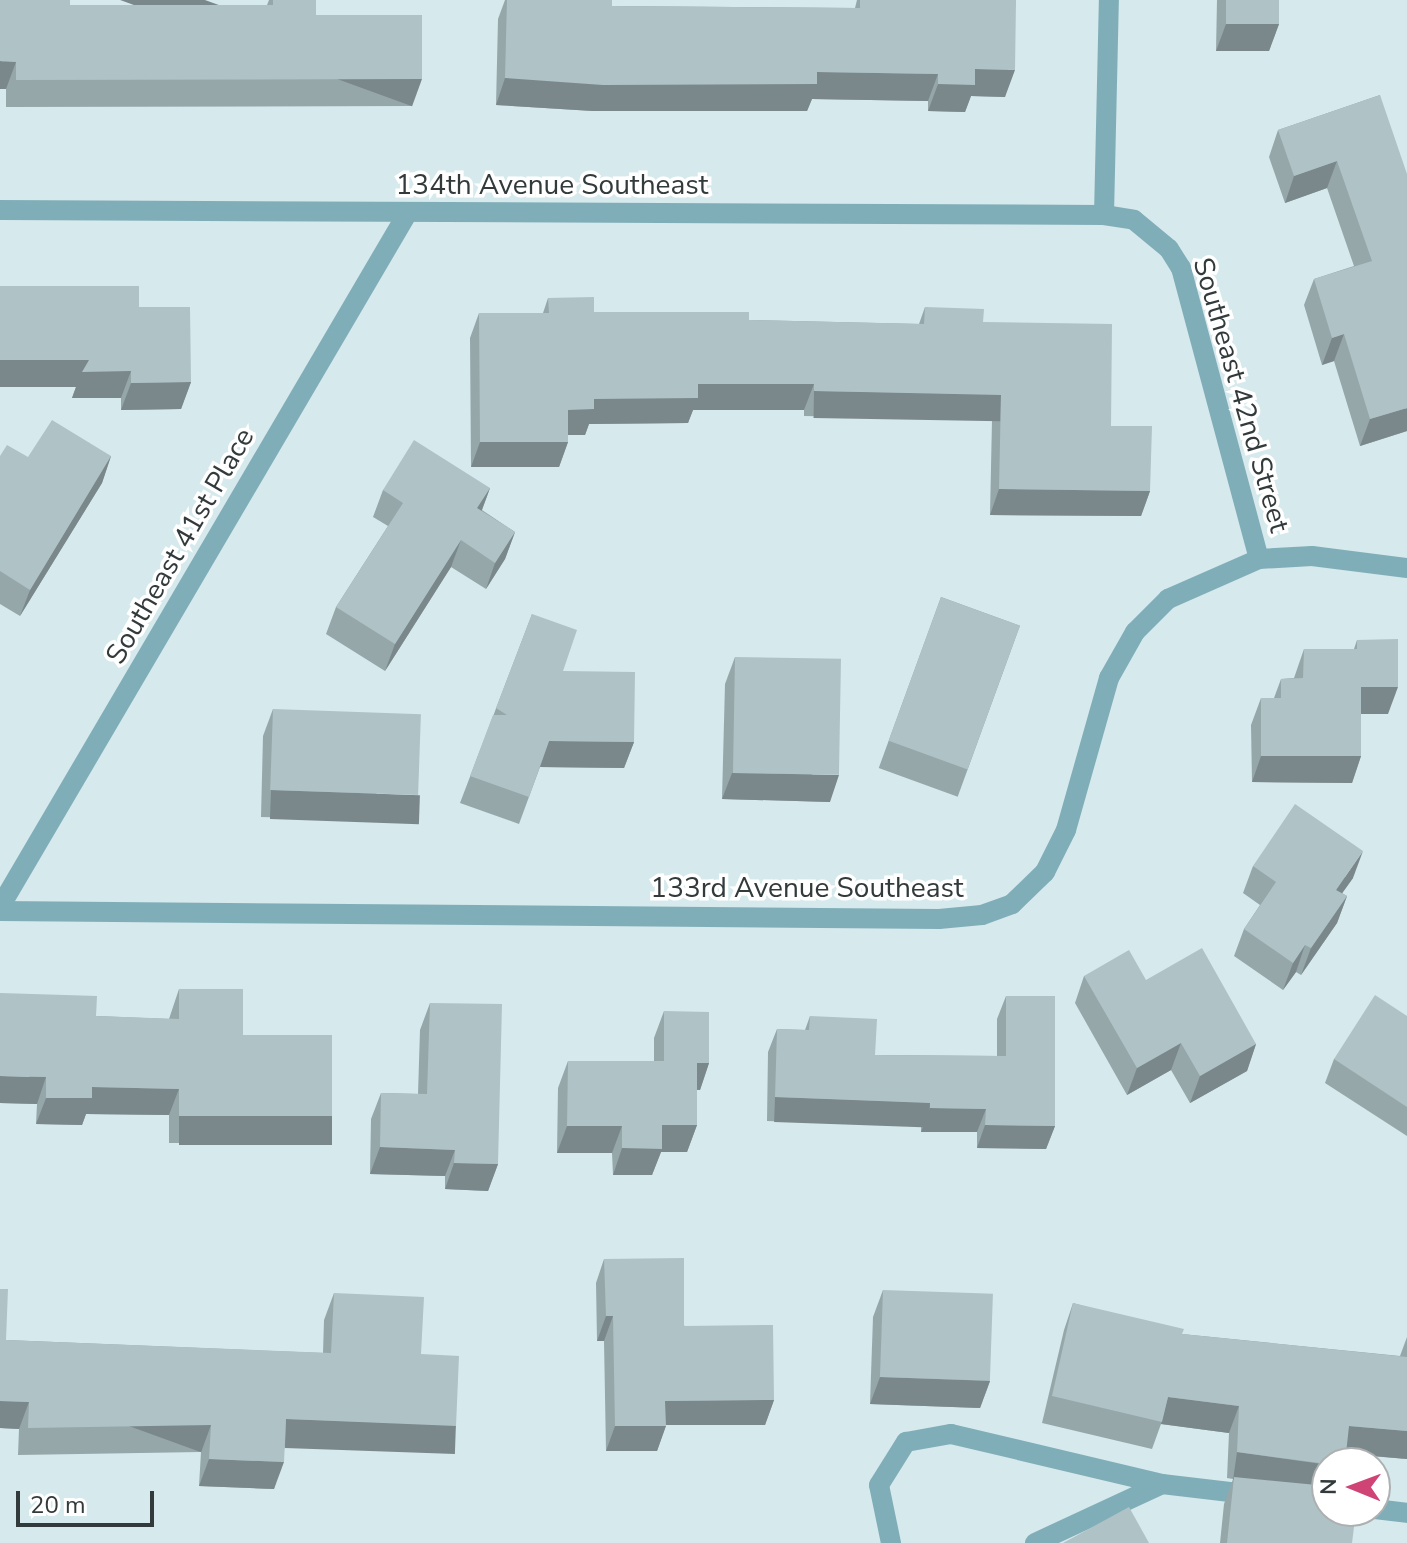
<!DOCTYPE html>
<html>
<head>
<meta charset="utf-8">
<style>
	body { margin:0 }
	#map { position:relative; width:1407px; height:1543px; overflow:hidden; background:#d6e9ed; font-family:"Nunito Sans",sans-serif }
	div>[style] { position:absolute }
	.minor>* { height:20px; margin:-10px; padding:0 10px; transform-origin:10px; border-radius:10px; background:#80aeb8 }
	.wall>* { inset:0; background:#96a7aa; transform-origin:0 0 }
	.shaded-wall>* { inset:0; background:#7a888b; transform-origin:0 0 }
	.building>* { inset:0; background:#afc2c6; transform-origin:0 0 }
	span { translate:-50% -50%; white-space:nowrap; text-align:center; line-height:1.15; -webkit-text-stroke:7px #fff; paint-order:stroke }
	.street-label { font-size:28px; color:#323a3c }
	.north { position:absolute; left:1311px; top:1447px; width:80px; height:80px; box-sizing:border-box; background:#fff; border:2px solid #adb0b1; border-radius:50%; rotate:271deg; font-size:22px; font-weight:700; line-height:32px; text-align:center; color:#323a3c }
	.north::after { content:''; display:block; margin:auto; width:28px; height:36px; background:#d04375; clip-path:polygon(50% 0,100% 100%,50% 72%,0 100%) }
	.scale { position:absolute; left:16px; top:1491px; width:138px; height:36px; box-sizing:border-box; border:4px solid #323a3c; border-top:0; padding-left:10px; font-size:24px; line-height:28px; white-space:nowrap; color:#323a3c; -webkit-text-stroke:6px #fff; paint-order:stroke }
</style>
</head>
<body>
<div id="map">
	<div class="minor">
		<div style="left:0;top:210px;width:1104px;rotate:0.26deg"></div>
		<div style="left:1104px;top:215px;width:30px;rotate:9deg"></div>
		<div style="left:1134px;top:220px;width:45px;rotate:39.6deg"></div>
		<div style="left:1169px;top:249px;width:22px;rotate:58deg"></div>
		<div style="left:1181px;top:268px;width:301px;rotate:75deg"></div>
		<div style="left:1104px;top:215px;width:215px;rotate:-88.7deg"></div>
		<div style="left:0;top:907px;width:806px;rotate:-59.58deg"></div>
		<div style="left:0;top:911px;width:939px;rotate:0.49deg"></div>
		<div style="left:939px;top:919px;width:43px;rotate:-5.3deg"></div>
		<div style="left:982px;top:915px;width:32px;rotate:-20deg"></div>
		<div style="left:1012px;top:904px;width:46px;rotate:-44.1deg"></div>
		<div style="left:1045px;top:872px;width:47px;rotate:-63.4deg"></div>
		<div style="left:1066px;top:830px;width:158px;rotate:-74.2deg"></div>
		<div style="left:1109px;top:678px;width:53px;rotate:-60.5deg"></div>
		<div style="left:1135px;top:632px;width:47px;rotate:-45deg"></div>
		<div style="left:1168px;top:599px;width:99px;rotate:-23.7deg"></div>
		<div style="left:1259px;top:559px;width:53px;rotate:-3.2deg"></div>
		<div style="left:1312px;top:556px;width:96px;rotate:7.2deg"></div>
		<div style="left:1375px;top:1509px;width:32px;rotate:7deg"></div>
		<div style="left:891px;top:1543px;width:59px;rotate:-101.7deg"></div>
		<div style="left:879px;top:1485px;width:51px;rotate:-57.9deg"></div>
		<div style="left:906px;top:1442px;width:46px;rotate:-10.1deg"></div>
		<div style="left:951px;top:1434px;width:217px;rotate:13.3deg"></div>
		<div style="left:1162px;top:1484px;width:94px;rotate:6.7deg"></div>
		<div style="left:1035px;top:1543px;width:140px;rotate:-24.9deg"></div>
	</div>
	<div class="wall">
		<div style="clip-path:polygon(0 0,70px 5px,267px 5px,269px 0,316px 0,316px 15px,412px 106px,6px 107px,6px 89px)"></div>
		<div style="clip-path:polygon(505px 0,612px 0,612px 6px,855px 8px,857px 0,1016px 0,1005px 97px,971px 96px,965px 112px,928px 111px,928px 101px,812px 99px,807px 111px,593px 111px,496px 105px,498px 19px)"></div>
		<div style="clip-path:polygon(1217px 0,1279px 0,1279px 24px,1269px 51px,1216px 51px)"></div>
		<div style="clip-path:polygon(1380px 95px,1407px 431px,1360px 446px,1334px 361px,1322px 365px,1304px 305px,1314px 279px,1354px 266px,1327px 188px,1285px 203px,1269px 157px,1278px 130px)"></div>
		<div style="clip-path:polygon(0 286px,139px 307px,191px 382px,181px 409px,121px 410px,121px 398px,72px 398px,76px 387px,0 387px)"></div>
		<div style="clip-path:polygon(548px 298px,594px 312px,749px 320px,919px 324px,925px 307px,983px 322px,1111px 426px,1150px 491px,1141px 516px,990px 515px,992px 420px,804px 416px,804px 410px,693px 410px,688px 423px,589px 424px,585px 435px,568px 435px,568px 442px,559px 467px,471px 467px,470px 338px,479px 313px,543px 313px)"></div>
		<div style="clip-path:polygon(0 456px,28px 457px,111px 456px,102px 483px,20px 616px,0 604px)"></div>
		<div style="clip-path:polygon(490px 488px,482px 510px,515px 532px,505px 559px,486px 589px,451px 567px,385px 671px,326px 634px,336px 607px,388px 526px,373px 517px,383px 490px)"></div>
		<div style="left:941px;top:597px;width:84px;height:182px;rotate:20deg"></div>
		<div style="clip-path:polygon(532px 614px,563px 671px,634px 742px,624px 768px,540px 767px,519px 824px,460px 803px)"></div>
		<div style="clip-path:polygon(1357px 640px,1388px 714px,1361px 714px,1361px 756px,1352px 783px,1252px 782px,1251px 725px,1261px 698px,1274px 698px,1281px 679px,1294px 678px,1304px 649px,1354px 649px)"></div>
		<div style="clip-path:polygon(735px 657px,830px 802px,722px 799px,725px 684px)"></div>
		<div style="clip-path:polygon(273px 709px,410px 821px,261px 817px,263px 736px)"></div>
		<div style="clip-path:polygon(1253px 866px,1353px 878px,1342px 893px,1347px 896px,1337px 923px,1301px 975px,1296px 972px,1283px 990px,1234px 956px,1244px 929px,1260px 905px,1243px 893px)"></div>
		<div style="clip-path:polygon(1084px 976px,1146px 980px,1256px 1044px,1247px 1071px,1190px 1103px,1171px 1070px,1127px 1095px,1075px 1003px)"></div>
		<div style="clip-path:polygon(179px 989px,243px 1035px,323px 1143px,169px 1143px,169px 1115px,86px 1114px,82px 1125px,36px 1124px,37px 1104px,0 1103px,96px 1016px,169px 1019px)"></div>
		<div style="clip-path:polygon(1006px 996px,1055px 1126px,1046px 1149px,977px 1148px,977px 1132px,921px 1132px,921px 1126px,767px 1121px,768px 1052px,777px 1029px,805px 1030px,810px 1016px,875px 1055px,997px 1056px,997px 1019px)"></div>
		<div style="clip-path:polygon(430px 1003px,498px 1164px,488px 1191px,445px 1189px,445px 1176px,370px 1174px,371px 1119px,381px 1093px,418px 1094px,420px 1030px)"></div>
		<div style="clip-path:polygon(664px 1011px,709px 1063px,700px 1090px,697px 1090px,697px 1125px,687px 1152px,661px 1152px,652px 1175px,613px 1175px,612px 1153px,557px 1153px,558px 1088px,568px 1061px,654px 1061px,654px 1038px)"></div>
		<div style="clip-path:polygon(1407px 1016px,1407px 1136px,1325px 1083px,1334px 1059px)"></div>
		<div style="clip-path:polygon(604px 1259px,774px 1400px,765px 1425px,666px 1425px,657px 1451px,606px 1451px,604px 1341px,597px 1341px,596px 1283px)"></div>
		<div style="clip-path:polygon(0 1289px,6px 1340px,323px 1353px,324px 1320px,334px 1293px,421px 1354px,456px 1426px,446px 1453px,285px 1446px,274px 1489px,199px 1486px,201px 1452px,18px 1455px,19px 1429px,0 1428px)"></div>
		<div style="clip-path:polygon(883px 1290px,990px 1381px,980px 1408px,870px 1404px,873px 1317px)"></div>
		<div style="clip-path:polygon(1073px 1303px,1182px 1334px,1400px 1356px,1407px 1337px,1407px 1459px,1346px 1454px,1327px 1511px,1352px 1543px,1220px 1543px,1224px 1504px,1233px 1479px,1227px 1478px,1229px 1433px,1161px 1424px,1152px 1449px,1042px 1423px,1064px 1330px)"></div>
	</div>
	<div class="shaded-wall">
		<div style="clip-path:polygon(1226px 24px,1279px 24px,1269px 51px,1216px 51px)"></div>
		<div style="clip-path:polygon(0 61px,16px 62px,6px 89px,0 89px)"></div>
		<div style="clip-path:polygon(975px 69px,1015px 70px,1005px 97px,971px 96px,965px 112px,928px 111px,938px 84px)"></div>
		<div style="clip-path:polygon(817px 72px,938px 74px,928px 101px,812px 99px,807px 111px,593px 111px,496px 105px,505px 78px)"></div>
		<div style="left:422px;top:79px;width:29px;height:406px;rotate:110deg"></div>
		<div style="clip-path:polygon(1337px 161px,1327px 188px,1285px 203px,1294px 176px)"></div>
		<div style="clip-path:polygon(1344px 334px,1334px 361px,1322px 365px,1332px 338px)"></div>
		<div style="clip-path:polygon(0 360px,89px 360px,131px 371px,121px 398px,72px 398px,76px 387px,0 387px)"></div>
		<div style="clip-path:polygon(191px 382px,181px 409px,121px 410px,131px 383px)"></div>
		<div style="clip-path:polygon(698px 384px,814px 384px,804px 410px,693px 410px,688px 423px,589px 424px,585px 435px,559px 435px,568px 410px,594px 399px)"></div>
		<div style="left:814px;top:391px;width:187px;height:27px;rotate:1deg"></div>
		<div style="clip-path:polygon(1407px 408px,1407px 431px,1360px 446px,1370px 419px)"></div>
		<div style="clip-path:polygon(480px 442px,568px 442px,559px 467px,471px 467px)"></div>
		<div style="clip-path:polygon(111px 456px,102px 483px,20px 616px,30px 590px)"></div>
		<div style="clip-path:polygon(490px 488px,480px 515px,477px 508px)"></div>
		<div style="clip-path:polygon(999px 489px,1150px 491px,1141px 516px,990px 515px)"></div>
		<div style="clip-path:polygon(515px 532px,505px 559px,486px 589px,495px 563px)"></div>
		<div style="clip-path:polygon(461px 540px,451px 567px,385px 671px,395px 644px)"></div>
		<div style="clip-path:polygon(1361px 687px,1398px 687px,1388px 714px,1351px 714px)"></div>
		<div style="clip-path:polygon(549px 741px,634px 742px,624px 768px,540px 767px)"></div>
		<div style="clip-path:polygon(1261px 756px,1361px 756px,1352px 783px,1252px 782px)"></div>
		<div style="clip-path:polygon(732px 773px,839px 775px,830px 802px,722px 799px)"></div>
		<div style="left:271px;top:790px;width:149px;height:29px;rotate:2deg"></div>
		<div style="clip-path:polygon(1363px 851px,1353px 878px,1326px 916px,1336px 890px)"></div>
		<div style="clip-path:polygon(1347px 896px,1337px 923px,1301px 975px,1311px 948px)"></div>
		<div style="clip-path:polygon(1305px 945px,1296px 972px,1283px 990px,1293px 963px)"></div>
		<div style="clip-path:polygon(1181px 1043px,1171px 1070px,1127px 1095px,1137px 1068px)"></div>
		<div style="clip-path:polygon(1256px 1044px,1247px 1071px,1190px 1103px,1200px 1076px)"></div>
		<div style="clip-path:polygon(697px 1063px,709px 1063px,700px 1090px,687px 1089px)"></div>
		<div style="clip-path:polygon(0 1076px,46px 1077px,37px 1104px,0 1103px)"></div>
		<div style="clip-path:polygon(92px 1087px,179px 1089px,169px 1115px,86px 1114px,82px 1125px,36px 1124px,46px 1098px)"></div>
		<div style="left:775px;top:1097px;width:155px;height:25px;rotate:2deg"></div>
		<div style="clip-path:polygon(930px 1108px,986px 1109px,977px 1132px,921px 1132px)"></div>
		<div style="left:179px;top:1116px;width:153px;height:29px"></div>
		<div style="clip-path:polygon(662px 1125px,697px 1125px,687px 1152px,661px 1152px,652px 1175px,613px 1175px,622px 1148px)"></div>
		<div style="clip-path:polygon(985px 1125px,1055px 1126px,1046px 1149px,977px 1148px)"></div>
		<div style="clip-path:polygon(567px 1126px,622px 1126px,612px 1153px,557px 1153px)"></div>
		<div style="clip-path:polygon(380px 1147px,455px 1150px,445px 1176px,370px 1174px)"></div>
		<div style="clip-path:polygon(454px 1163px,498px 1164px,488px 1191px,445px 1189px)"></div>
		<div style="clip-path:polygon(606px 1316px,613px 1316px,604px 1341px,597px 1341px)"></div>
		<div style="clip-path:polygon(880px 1377px,990px 1381px,980px 1408px,870px 1404px)"></div>
		<div style="clip-path:polygon(1168px 1397px,1239px 1406px,1229px 1433px,1161px 1424px)"></div>
		<div style="clip-path:polygon(774px 1400px,765px 1425px,656px 1425px,665px 1401px)"></div>
		<div style="clip-path:polygon(0 1401px,29px 1402px,19px 1429px,0 1428px)"></div>
		<div style="left:286px;top:1419px;width:170px;height:29px;rotate:2deg"></div>
		<div style="left:211px;top:1425px;width:29px;height:183px;rotate:110deg"></div>
		<div style="clip-path:polygon(615px 1426px,666px 1426px,657px 1451px,606px 1451px)"></div>
		<div style="clip-path:polygon(1349px 1426px,1407px 1431px,1407px 1459px,1339px 1453px)"></div>
		<div style="left:1237px;top:1452px;width:91px;height:28px;rotate:8deg"></div>
		<div style="clip-path:polygon(209px 1459px,284px 1462px,274px 1489px,199px 1486px)"></div>
	</div>
	<div class="building">
		<div style="clip-path:polygon(0 0,70px 0,70px 5px,273px 5px,273px 0,316px 0,316px 15px,422px 15px,422px 79px,16px 80px,16px 62px,0 61px)"></div>
		<div style="clip-path:polygon(507px 0,612px 0,612px 6px,860px 8px,860px 0,1016px 0,1015px 70px,975px 69px,975px 85px,938px 84px,938px 74px,817px 72px,817px 84px,603px 85px,505px 78px)"></div>
		<div style="left:1226px;top:0;width:53px;height:24px"></div>
		<div style="clip-path:polygon(1380px 95px,1407px 174px,1407px 408px,1370px 419px,1344px 334px,1332px 338px,1314px 279px,1372px 261px,1337px 161px,1294px 176px,1278px 130px)"></div>
		<div style="clip-path:polygon(0 286px,139px 286px,139px 307px,190px 307px,191px 382px,131px 383px,131px 371px,82px 372px,89px 360px,0 360px)"></div>
		<div style="clip-path:polygon(594px 297px,594px 312px,749px 312px,749px 320px,924px 324px,925px 307px,984px 309px,983px 322px,1112px 324px,1111px 426px,1152px 426px,1150px 491px,999px 489px,1001px 395px,814px 391px,814px 384px,698px 384px,698px 398px,594px 399px,594px 409px,568px 410px,568px 442px,480px 442px,479px 313px,549px 313px,548px 298px)"></div>
		<div style="clip-path:polygon(52px 420px,111px 456px,30px 590px,0 571px,0 456px,7px 445px,28px 457px)"></div>
		<div style="clip-path:polygon(414px 440px,490px 488px,477px 508px,515px 532px,495px 563px,461px 540px,395px 644px,336px 607px,403px 503px,383px 490px)"></div>
		<div style="left:941px;top:597px;width:84px;height:153px;rotate:20deg"></div>
		<div style="clip-path:polygon(532px 614px,577px 630px,563px 671px,635px 672px,634px 742px,549px 741px,529px 797px,470px 776px,493px 715px,507px 715px,496px 708px)"></div>
		<div style="clip-path:polygon(1398px 639px,1398px 687px,1361px 687px,1361px 756px,1261px 756px,1261px 698px,1281px 698px,1281px 679px,1303px 678px,1304px 649px,1357px 649px,1357px 640px)"></div>
		<div style="left:735px;top:657px;width:106px;height:116px;rotate:1deg"></div>
		<div style="left:273px;top:709px;width:148px;height:81px;rotate:2deg"></div>
		<div style="clip-path:polygon(1295px 804px,1363px 851px,1336px 890px,1347px 896px,1311px 948px,1305px 945px,1293px 963px,1244px 929px,1276px 882px,1253px 866px)"></div>
		<div style="clip-path:polygon(1202px 948px,1256px 1044px,1200px 1076px,1181px 1043px,1137px 1068px,1084px 976px,1129px 950px,1146px 980px)"></div>
		<div style="clip-path:polygon(179px 989px,243px 989px,243px 1035px,332px 1035px,332px 1116px,179px 1116px,179px 1089px,92px 1087px,92px 1098px,46px 1098px,46px 1077px,0 1076px,0 993px,97px 996px,96px 1016px,179px 1019px)"></div>
		<div style="clip-path:polygon(1375px 995px,1407px 1016px,1407px 1107px,1334px 1059px)"></div>
		<div style="clip-path:polygon(1006px 996px,1055px 996px,1055px 1126px,985px 1125px,986px 1109px,930px 1108px,930px 1103px,775px 1097px,777px 1029px,809px 1030px,810px 1016px,877px 1019px,875px 1055px,1006px 1056px)"></div>
		<div style="clip-path:polygon(430px 1003px,502px 1004px,498px 1164px,454px 1163px,455px 1150px,380px 1147px,381px 1093px,427px 1094px)"></div>
		<div style="clip-path:polygon(664px 1011px,709px 1012px,709px 1063px,697px 1063px,697px 1125px,662px 1125px,662px 1149px,622px 1148px,622px 1126px,567px 1126px,568px 1061px,664px 1061px)"></div>
		<div style="clip-path:polygon(684px 1258px,684px 1326px,773px 1325px,774px 1400px,665px 1401px,666px 1426px,615px 1426px,613px 1316px,606px 1316px,604px 1259px)"></div>
		<div style="clip-path:polygon(0 1289px,8px 1289px,6px 1340px,331px 1353px,334px 1293px,424px 1297px,421px 1354px,459px 1356px,456px 1426px,286px 1419px,284px 1462px,209px 1459px,211px 1425px,28px 1428px,29px 1402px,0 1401px)"></div>
		<div style="left:883px;top:1290px;width:110px;height:87px;rotate:2deg"></div>
		<div style="clip-path:polygon(1073px 1303px,1184px 1329px,1182px 1334px,1407px 1357px,1407px 1353px,1407px 1431px,1349px 1426px,1345px 1463px,1327px 1464px,1237px 1452px,1239px 1406px,1168px 1397px,1162px 1422px,1052px 1396px)"></div>
		<div style="clip-path:polygon(1234px 1477px,1327px 1486px,1327px 1511px,1356px 1511px,1352px 1543px,1227px 1543px)"></div>
		<div style="clip-path:polygon(1129px 1507px,1149px 1543px,1063px 1543px)"></div>
	</div>
	<div class="street-label">
		<span style="left:552px;top:185px">134th Avenue Southeast</span>
		<span style="left:1241px;top:395px;rotate:74deg">Southeast 42nd Street</span>
		<span style="left:180px;top:546px;rotate:-60deg">Southeast 41st Place</span>
		<span style="left:807px;top:888px">133rd Avenue Southeast</span>
	</div>
	<div class="north">N</div>
	<div class="scale">20 m</div>
</div>
</body>
</html>
